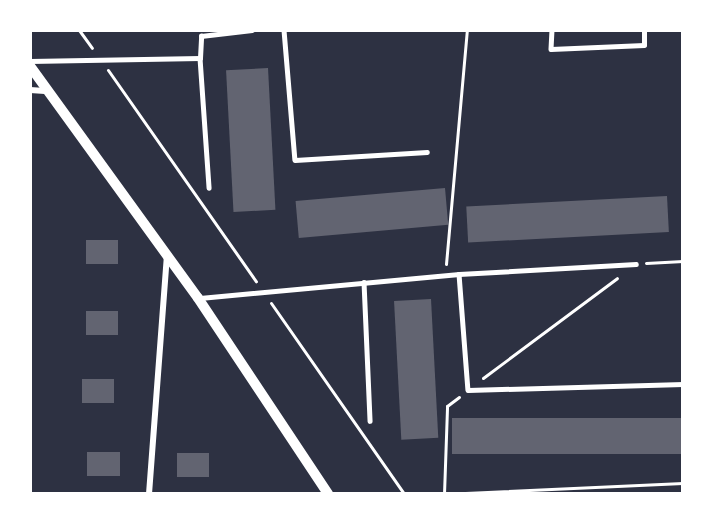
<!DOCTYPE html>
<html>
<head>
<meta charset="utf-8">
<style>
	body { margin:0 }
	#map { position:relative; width:713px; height:524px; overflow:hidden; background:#2d3142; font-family:"Sofia Sans Condensed",sans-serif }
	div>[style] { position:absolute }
	.building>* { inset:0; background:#626471; transform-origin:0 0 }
	.path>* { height:3px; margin:-1.5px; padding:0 1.5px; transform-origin:1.5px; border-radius:1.5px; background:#fff }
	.service>* { height:4.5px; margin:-2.25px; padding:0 2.25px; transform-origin:2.25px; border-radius:2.25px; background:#fff }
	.minor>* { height:6px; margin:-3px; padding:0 3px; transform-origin:3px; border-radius:3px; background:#fff }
	.tertiary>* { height:10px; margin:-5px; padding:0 5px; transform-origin:5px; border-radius:5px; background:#fff }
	span { translate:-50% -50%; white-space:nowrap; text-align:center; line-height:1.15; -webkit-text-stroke:5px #fff; paint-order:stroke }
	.frame { position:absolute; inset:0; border:32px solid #fff; pointer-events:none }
</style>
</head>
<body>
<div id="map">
	<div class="building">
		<div style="left:268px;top:68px;width:142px;height:42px;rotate:87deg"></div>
		<div style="left:445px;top:188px;width:37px;height:150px;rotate:85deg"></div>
		<div style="left:667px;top:196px;width:36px;height:201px;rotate:87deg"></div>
		<div style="left:86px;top:240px;width:32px;height:24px"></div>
		<div style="left:431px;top:299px;width:139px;height:37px;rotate:87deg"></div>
		<div style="left:86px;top:311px;width:32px;height:24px"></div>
		<div style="left:82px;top:379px;width:32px;height:24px"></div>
		<div style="left:683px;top:418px;width:36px;height:231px;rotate:90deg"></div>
		<div style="left:87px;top:452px;width:33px;height:24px"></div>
		<div style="left:177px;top:453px;width:32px;height:24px"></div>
	</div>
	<div class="path">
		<div style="left:79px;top:30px;width:22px;rotate:54deg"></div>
		<div style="left:108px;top:70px;width:258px;rotate:55deg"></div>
		<div style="left:646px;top:263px;width:37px;rotate:-3deg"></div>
		<div style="left:446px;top:264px;width:235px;rotate:-84.9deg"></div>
		<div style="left:271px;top:303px;width:233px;rotate:55.1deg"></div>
		<div style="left:483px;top:378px;width:167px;rotate:-36.7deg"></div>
		<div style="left:443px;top:494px;width:240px;rotate:-2.6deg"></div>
		<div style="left:444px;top:494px;width:88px;rotate:-88deg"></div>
		<div style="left:447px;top:406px;width:15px;rotate:-37deg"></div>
	</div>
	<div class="service">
		<div style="left:284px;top:30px;width:130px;rotate:85.2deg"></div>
		<div style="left:295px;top:160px;width:132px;rotate:-3.5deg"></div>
		<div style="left:552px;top:30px;width:19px;rotate:93deg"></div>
		<div style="left:551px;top:49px;width:93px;rotate:-2.5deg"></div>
		<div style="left:644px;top:45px;width:15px;rotate:-90deg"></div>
		<div style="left:200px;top:58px;width:22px;rotate:-87deg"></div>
		<div style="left:201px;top:36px;width:51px;rotate:-6.7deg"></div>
		<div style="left:30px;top:61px;width:170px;rotate:-1deg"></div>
		<div style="left:200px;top:58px;width:130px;rotate:86deg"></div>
		<div style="left:459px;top:274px;width:177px;rotate:-3.2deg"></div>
		<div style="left:364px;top:282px;width:139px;rotate:87.5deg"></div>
		<div style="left:200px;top:298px;width:260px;rotate:-5.3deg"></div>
		<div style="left:459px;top:274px;width:116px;rotate:85.6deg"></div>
		<div style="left:468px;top:390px;width:215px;rotate:-1.6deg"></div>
	</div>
	<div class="minor">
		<div style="left:30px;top:90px;width:15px;rotate:4deg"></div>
		<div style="left:149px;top:494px;width:240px;rotate:-85.7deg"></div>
	</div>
	<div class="tertiary">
		<div style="left:30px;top:66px;width:286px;rotate:54.1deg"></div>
		<div style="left:198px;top:298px;width:235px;rotate:56.4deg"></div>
	</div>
	<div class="frame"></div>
</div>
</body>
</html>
